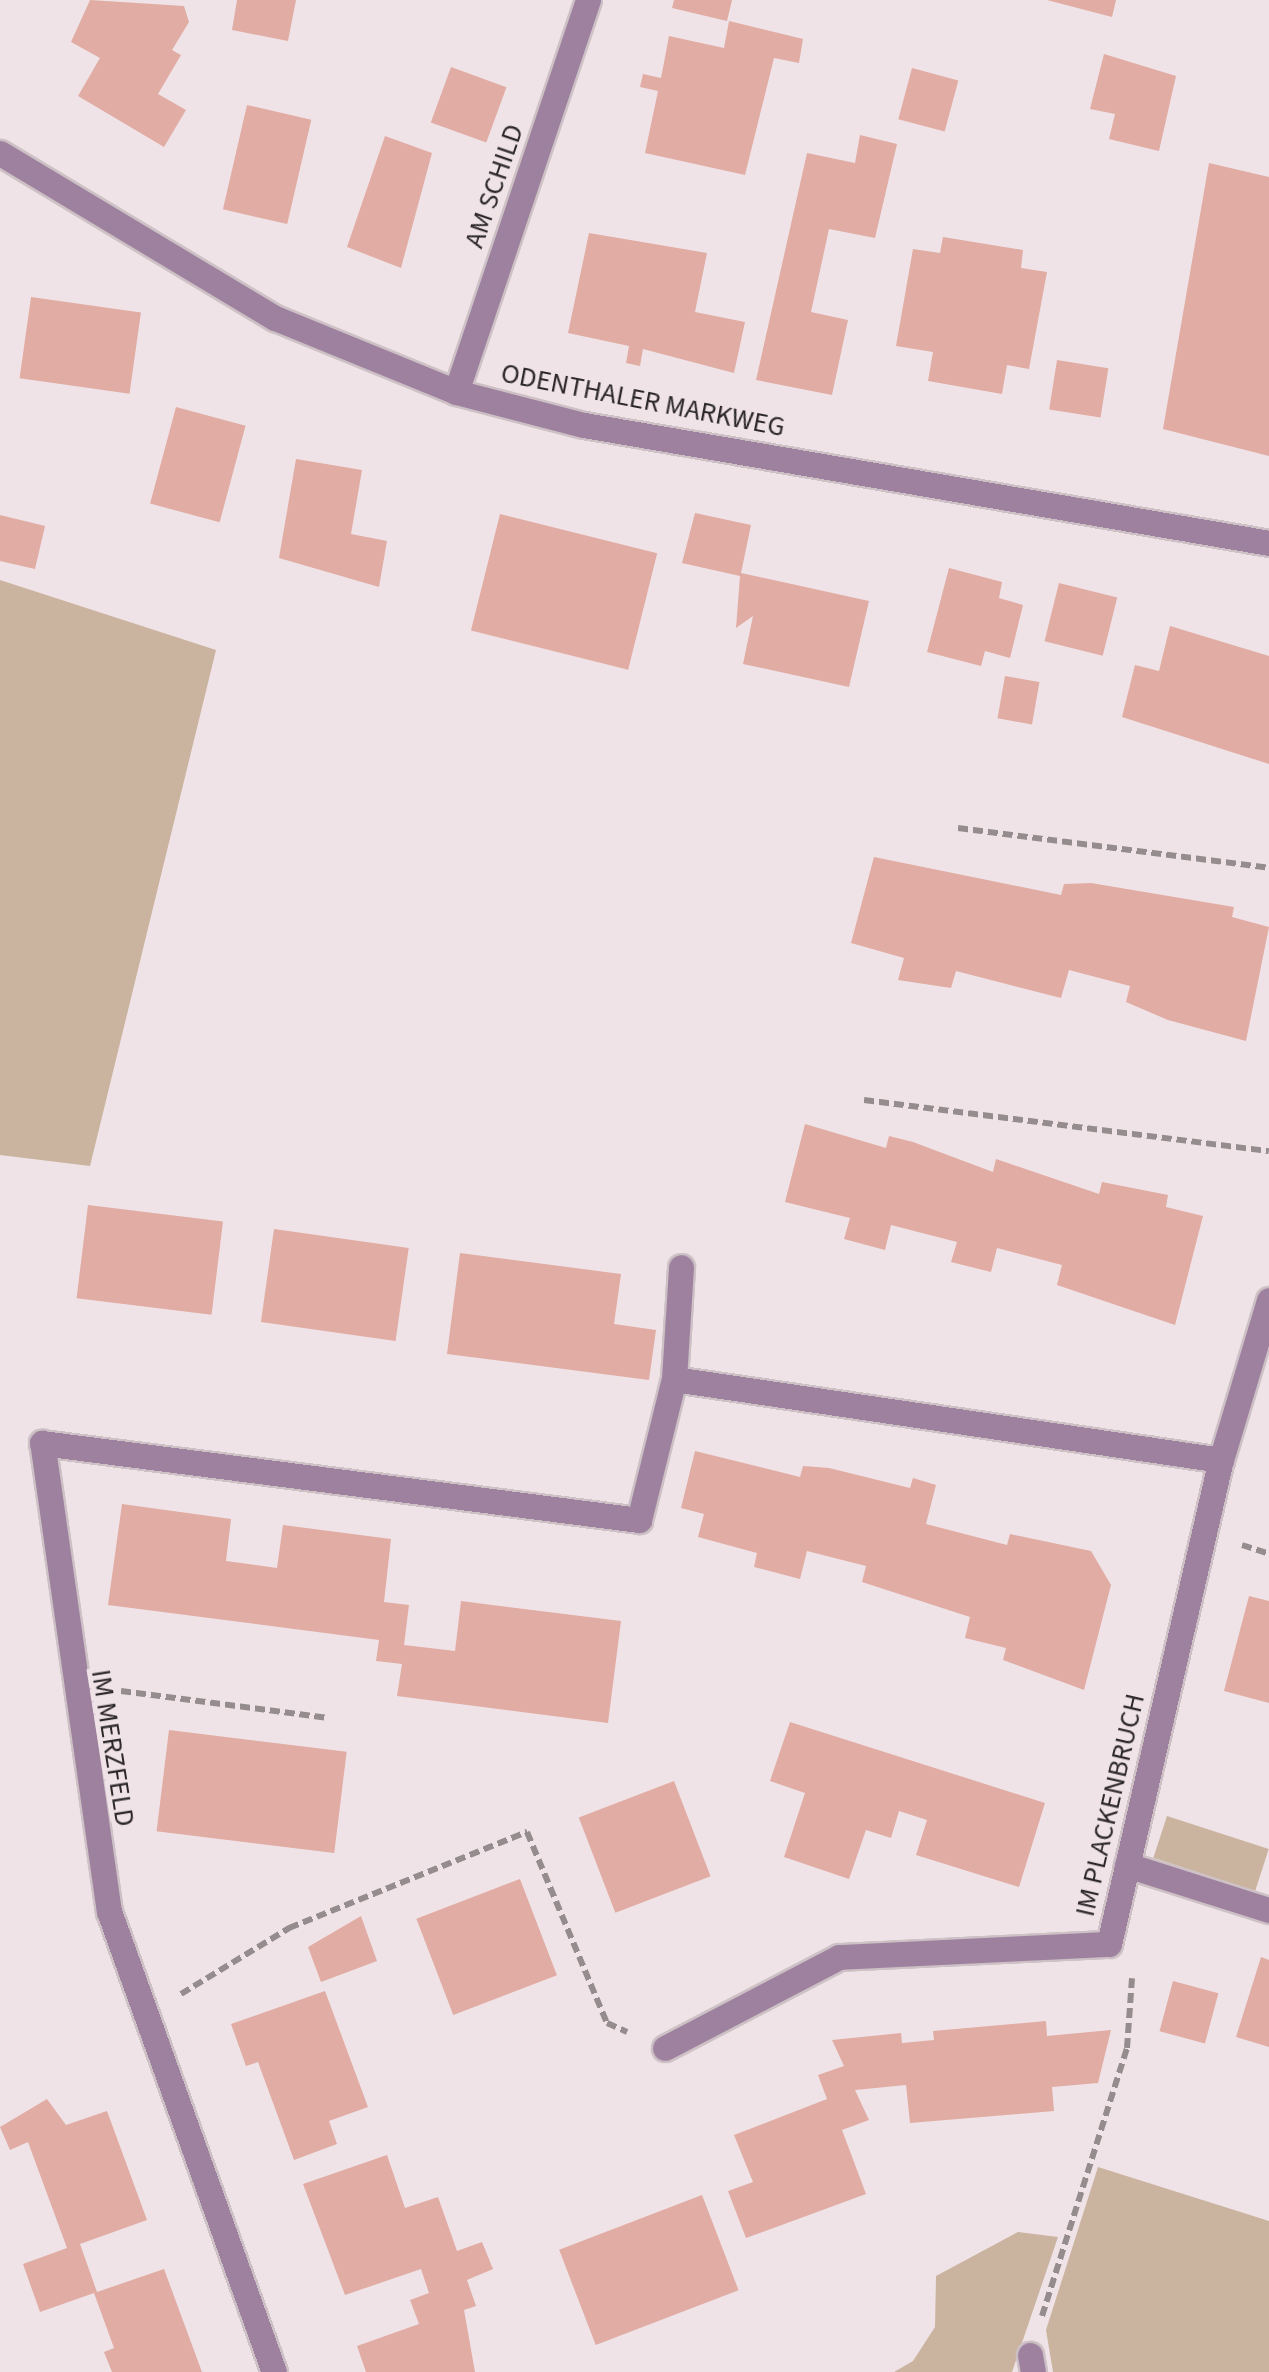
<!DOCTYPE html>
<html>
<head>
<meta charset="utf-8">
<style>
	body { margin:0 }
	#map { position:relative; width:1269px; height:2372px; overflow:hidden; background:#f0e3e7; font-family:"Source Sans 3",sans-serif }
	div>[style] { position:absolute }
	.green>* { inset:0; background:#cab39f; transform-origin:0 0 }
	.building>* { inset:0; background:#e0aca3; transform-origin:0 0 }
	.path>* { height:6px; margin-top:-3px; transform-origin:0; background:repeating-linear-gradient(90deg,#958c8e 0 10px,transparent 0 15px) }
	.roads { filter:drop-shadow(2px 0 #cdc1c5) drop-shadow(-2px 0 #cdc1c5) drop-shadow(0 2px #cdc1c5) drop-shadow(0 -2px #cdc1c5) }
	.minor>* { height:25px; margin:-12.5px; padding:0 12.5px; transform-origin:12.5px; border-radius:12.5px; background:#9e819f }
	span { translate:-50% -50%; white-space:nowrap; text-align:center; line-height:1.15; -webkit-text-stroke:10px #f0e3e7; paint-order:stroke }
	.street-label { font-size:28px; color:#2c2829 }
</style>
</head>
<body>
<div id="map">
	<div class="green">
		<div style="clip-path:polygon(0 580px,216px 650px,90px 1166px,0 1155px)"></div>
		<div style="left:1167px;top:1816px;width:107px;height:44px;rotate:18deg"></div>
		<div style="clip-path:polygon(1098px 2167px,1269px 2221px,1269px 2372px,1053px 2372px,1046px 2330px)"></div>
		<div style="clip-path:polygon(1018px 2232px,1058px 2237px,1012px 2372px,894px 2372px,913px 2361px,935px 2327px,936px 2276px)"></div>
	</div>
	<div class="building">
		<div style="clip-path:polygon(90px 0,184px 6px,189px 22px,172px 50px,181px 55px,158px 94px,186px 110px,164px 147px,78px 96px,100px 58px,71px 42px)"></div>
		<div style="clip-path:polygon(237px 0,296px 0,288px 41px,232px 30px)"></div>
		<div style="clip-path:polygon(674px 0,732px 0,727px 21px,672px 8px)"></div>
		<div style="clip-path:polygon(1047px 0,1116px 0,1112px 17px)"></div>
		<div style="clip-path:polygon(729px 21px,803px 39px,799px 63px,774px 58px,745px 175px,645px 153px,658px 91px,640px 87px,643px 74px,661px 78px,669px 36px,724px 48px)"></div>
		<div style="clip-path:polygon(1104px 54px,1176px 76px,1159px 151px,1109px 139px,1115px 114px,1090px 109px)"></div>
		<div style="left:451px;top:67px;width:59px;height:59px;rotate:20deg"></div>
		<div style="left:912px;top:68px;width:48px;height:53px;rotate:15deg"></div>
		<div style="left:247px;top:105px;width:66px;height:107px;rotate:13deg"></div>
		<div style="clip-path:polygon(860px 135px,897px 144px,875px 238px,829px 229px,811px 312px,848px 320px,832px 395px,756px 380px,807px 153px,855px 163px)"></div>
		<div style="clip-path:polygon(385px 136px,432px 153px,401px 268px,347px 247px)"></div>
		<div style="clip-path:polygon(1209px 163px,1269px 177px,1269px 456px,1163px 429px)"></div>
		<div style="clip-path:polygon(589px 233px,707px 253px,695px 312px,745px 322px,734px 373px,643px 349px,640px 366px,626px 363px,629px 346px,568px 333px)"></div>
		<div style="clip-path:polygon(943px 237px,1023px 250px,1021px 268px,1047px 272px,1029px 369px,1007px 365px,1002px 394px,928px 381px,933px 352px,896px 346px,913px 249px,940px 253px)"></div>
		<div style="left:31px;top:297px;width:111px;height:82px;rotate:8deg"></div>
		<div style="left:1057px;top:360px;width:52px;height:50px;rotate:9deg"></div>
		<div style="left:176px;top:407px;width:72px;height:100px;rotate:15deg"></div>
		<div style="clip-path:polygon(296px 459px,362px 470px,351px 534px,387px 541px,379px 587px,279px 558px)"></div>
		<div style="clip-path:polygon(695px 513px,751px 525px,741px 573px,869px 601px,849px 687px,743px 664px,753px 616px,736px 628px,740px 576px,682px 563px)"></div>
		<div style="left:500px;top:514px;width:162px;height:120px;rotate:14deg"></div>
		<div style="clip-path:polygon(0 515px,45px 526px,35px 569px,0 561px)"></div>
		<div style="clip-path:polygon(949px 568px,1002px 582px,999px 598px,1023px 605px,1010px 658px,985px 651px,981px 666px,927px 652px)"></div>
		<div style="left:1059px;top:583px;width:60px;height:60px;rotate:14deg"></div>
		<div style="clip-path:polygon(1170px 626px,1269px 656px,1269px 764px,1122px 717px,1135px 665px,1159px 671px)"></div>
		<div style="left:1005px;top:676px;width:35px;height:43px;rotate:10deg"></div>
		<div style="clip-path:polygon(874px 857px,1061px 895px,1064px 884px,1091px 883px,1234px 907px,1232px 917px,1269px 927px,1246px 1041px,1168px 1020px,1126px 1002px,1130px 986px,1069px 970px,1061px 998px,956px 971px,951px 988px,898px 980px,904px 958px,851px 943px)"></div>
		<div style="clip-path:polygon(805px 1124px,886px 1148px,889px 1136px,913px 1142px,993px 1172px,996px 1159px,1099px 1194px,1102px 1182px,1168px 1195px,1166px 1207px,1203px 1216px,1175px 1325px,1057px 1285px,1062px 1265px,997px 1248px,991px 1272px,951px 1262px,957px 1242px,891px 1225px,885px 1250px,844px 1239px,850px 1218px,785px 1202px)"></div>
		<div style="left:88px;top:1205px;width:136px;height:94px;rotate:7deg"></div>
		<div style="left:274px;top:1229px;width:136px;height:94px;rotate:8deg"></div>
		<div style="clip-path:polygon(460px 1253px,621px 1274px,614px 1324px,656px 1330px,649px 1380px,447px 1354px)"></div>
		<div style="clip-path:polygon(695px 1451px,800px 1477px,803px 1466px,829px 1468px,910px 1488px,913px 1478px,936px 1485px,926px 1524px,1007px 1545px,1010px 1534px,1091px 1551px,1111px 1585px,1084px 1690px,1003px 1660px,1006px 1648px,965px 1638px,970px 1617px,862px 1582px,866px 1566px,807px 1551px,800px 1579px,754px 1567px,757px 1553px,698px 1537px,704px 1514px,681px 1508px)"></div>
		<div style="clip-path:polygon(122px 1504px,231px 1519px,226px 1561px,277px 1568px,283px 1525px,391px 1539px,384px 1602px,409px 1605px,404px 1645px,455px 1651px,461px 1601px,621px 1621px,608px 1723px,397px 1696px,402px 1664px,376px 1661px,379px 1640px,108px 1605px)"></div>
		<div style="clip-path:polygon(1249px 1596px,1269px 1601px,1269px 1703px,1224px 1691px)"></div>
		<div style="clip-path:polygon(790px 1722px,1045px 1803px,1019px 1887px,916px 1855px,927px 1820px,899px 1811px,891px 1838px,866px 1830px,849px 1879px,784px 1857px,805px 1793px,770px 1781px)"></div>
		<div style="left:169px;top:1730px;width:179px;height:102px;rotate:7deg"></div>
		<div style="left:674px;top:1781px;width:102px;height:102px;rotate:69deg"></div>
		<div style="left:520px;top:1879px;width:103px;height:111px;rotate:69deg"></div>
		<div style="clip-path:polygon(361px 1916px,377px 1961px,321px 1982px,308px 1947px)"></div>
		<div style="clip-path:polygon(1261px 1957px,1269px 1960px,1269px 2047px,1236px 2037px)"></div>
		<div style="left:1173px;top:1981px;width:47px;height:52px;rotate:15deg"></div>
		<div style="clip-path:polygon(325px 1991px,368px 2107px,329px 2121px,337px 2144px,294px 2160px,258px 2062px,246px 2066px,231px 2024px)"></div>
		<div style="clip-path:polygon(1046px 2021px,1047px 2036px,1111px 2030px,1098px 2083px,1052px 2087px,1054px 2111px,910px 2123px,906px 2085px,855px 2090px,869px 2120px,842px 2130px,866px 2194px,746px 2238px,728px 2191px,753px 2182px,734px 2135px,827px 2099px,818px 2075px,844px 2066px,832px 2040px,901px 2033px,902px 2043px,934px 2040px,933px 2031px)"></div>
		<div style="clip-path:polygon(47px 2099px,66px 2125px,107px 2111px,147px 2220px,80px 2244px,97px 2292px,164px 2269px,202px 2372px,112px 2372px,104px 2352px,114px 2348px,94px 2293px,40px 2312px,23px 2264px,67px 2248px,28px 2142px,10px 2150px,0 2127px)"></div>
		<div style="clip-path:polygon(387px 2155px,405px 2208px,438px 2197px,457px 2251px,482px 2242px,493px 2269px,467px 2280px,476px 2306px,464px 2310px,475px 2372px,366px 2372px,357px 2346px,419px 2324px,410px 2300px,429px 2293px,421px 2269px,345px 2295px,303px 2184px)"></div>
		<div style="left:702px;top:2195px;width:102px;height:153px;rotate:69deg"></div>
	</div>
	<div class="path">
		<div style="left:958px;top:828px;width:314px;rotate:7.3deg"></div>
		<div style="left:864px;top:1100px;width:408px;rotate:7.2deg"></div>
		<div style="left:1242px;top:1545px;width:28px;rotate:18deg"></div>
		<div style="left:121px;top:1691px;width:209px;rotate:7.4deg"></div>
		<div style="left:181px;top:1994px;width:127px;rotate:-31.4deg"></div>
		<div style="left:289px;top:1928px;width:257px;rotate:-22deg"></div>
		<div style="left:527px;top:1832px;width:207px;rotate:67.3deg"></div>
		<div style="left:607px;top:2023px;width:22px;rotate:24deg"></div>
		<div style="left:1042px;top:2316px;width:281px;rotate:-72.4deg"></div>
		<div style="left:1127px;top:2048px;width:70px;rotate:-85.9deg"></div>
	</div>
	<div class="roads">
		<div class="minor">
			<div style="left:0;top:153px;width:321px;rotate:31deg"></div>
			<div style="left:275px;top:318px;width:196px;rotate:22.2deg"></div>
			<div style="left:456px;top:392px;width:132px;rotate:14.5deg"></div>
			<div style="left:584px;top:425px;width:695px;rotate:9.77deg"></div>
			<div style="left:456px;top:392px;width:414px;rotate:-71.4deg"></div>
			<div style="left:674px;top:1379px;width:112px;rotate:-86.4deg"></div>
			<div style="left:1127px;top:1865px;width:149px;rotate:17.6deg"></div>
			<div style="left:665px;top:2048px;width:196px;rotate:-27.6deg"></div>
			<div style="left:839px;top:1957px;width:270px;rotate:-2.8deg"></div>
			<div style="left:1109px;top:1944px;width:497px;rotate:-77deg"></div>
			<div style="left:1221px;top:1460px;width:167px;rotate:-73.3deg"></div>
			<div style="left:1030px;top:2355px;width:17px;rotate:80deg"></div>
			<div style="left:274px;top:2372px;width:489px;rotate:-109.7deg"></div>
			<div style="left:109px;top:1912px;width:474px;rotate:-98.1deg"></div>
			<div style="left:42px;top:1443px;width:602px;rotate:7.35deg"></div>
			<div style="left:639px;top:1520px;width:145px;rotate:-76.1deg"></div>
			<div style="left:674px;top:1379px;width:553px;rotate:8.42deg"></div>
		</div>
	</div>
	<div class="street-label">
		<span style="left:494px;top:186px;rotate:-71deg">AM SCHILD</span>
		<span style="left:643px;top:400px;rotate:11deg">ODENTHALER MARKWEG</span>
		<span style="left:113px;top:1748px;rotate:81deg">IM MERZFELD</span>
		<span style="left:1110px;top:1805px;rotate:-77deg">IM PLACKENBRUCH</span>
	</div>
</div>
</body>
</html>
